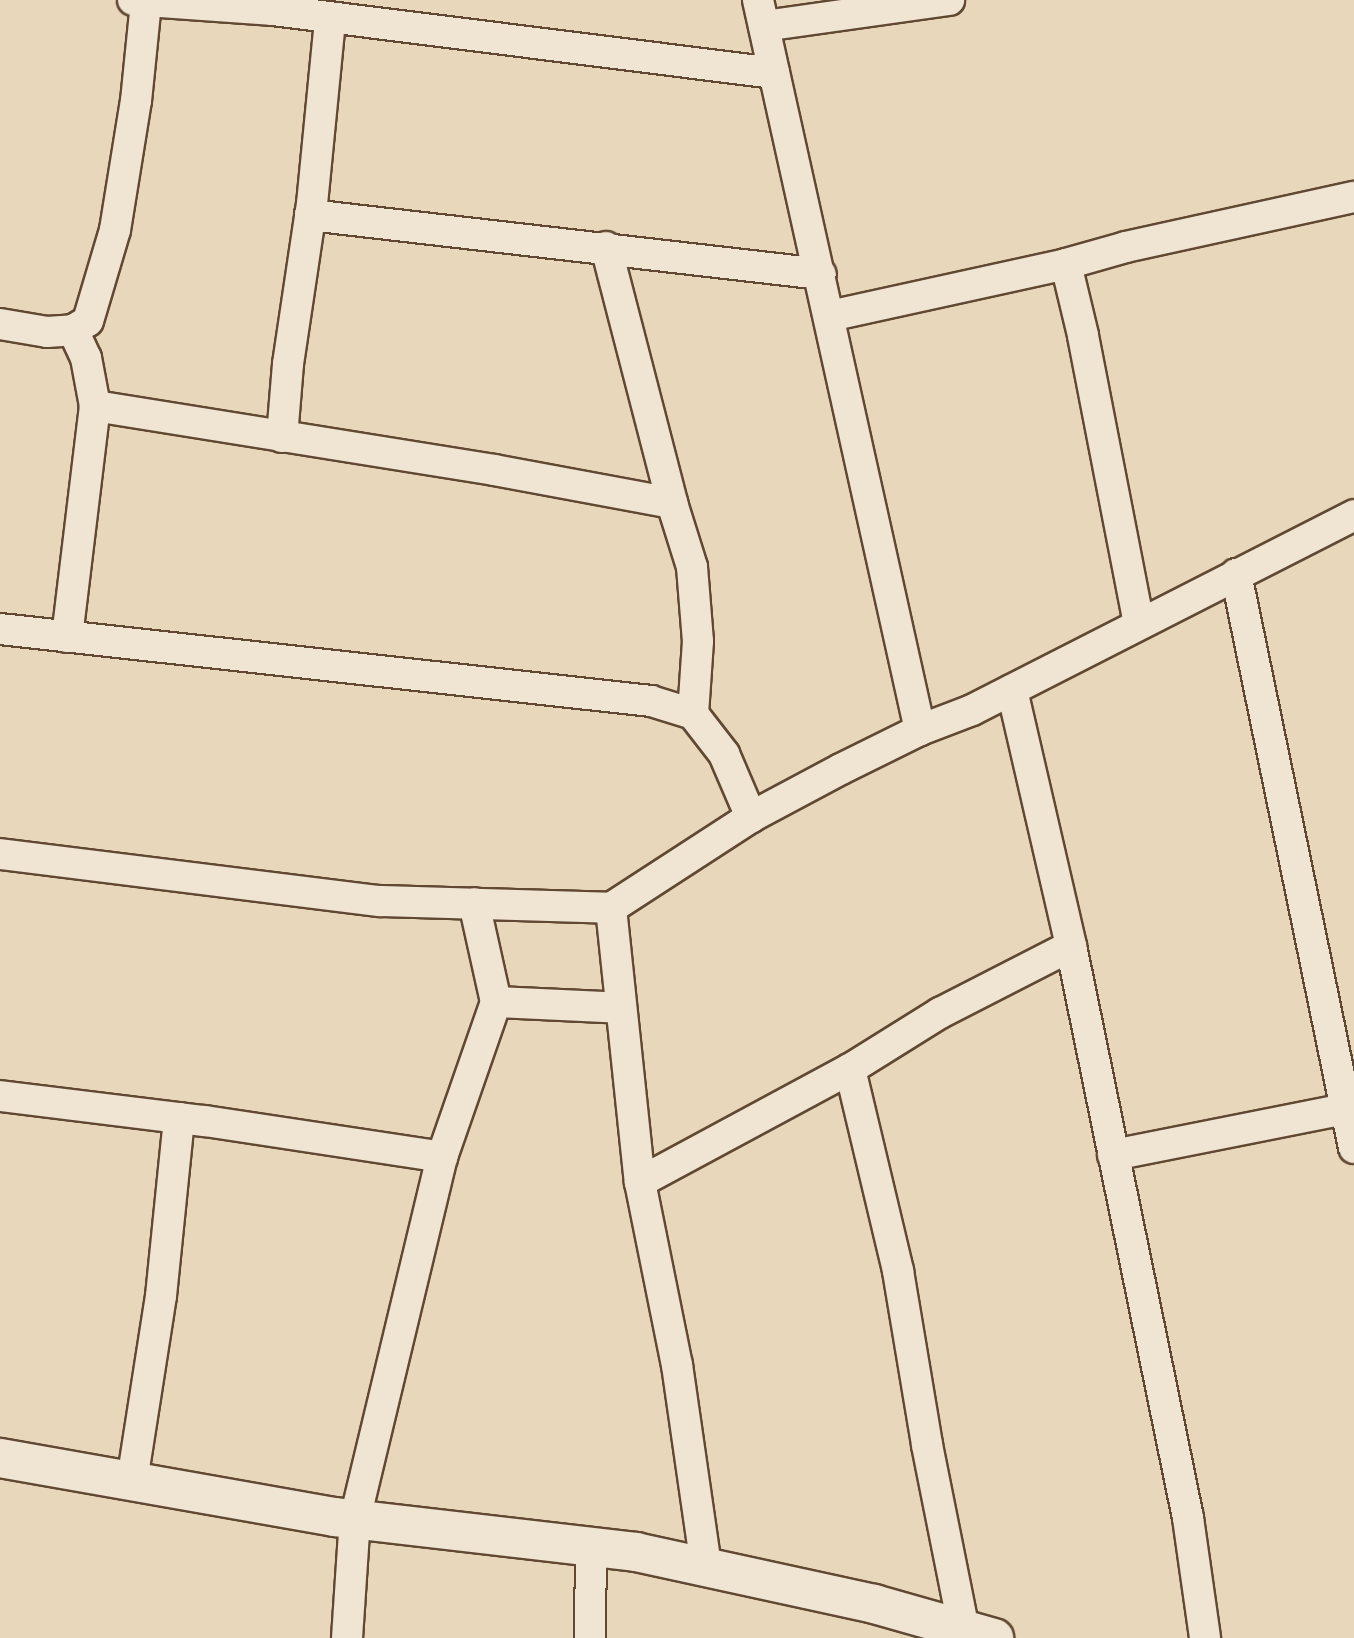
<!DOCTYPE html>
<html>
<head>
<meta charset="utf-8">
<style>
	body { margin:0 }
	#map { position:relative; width:1354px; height:1638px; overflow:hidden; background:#e8d7bb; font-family:Vollkorn,serif }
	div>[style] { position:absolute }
	.roads { filter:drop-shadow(2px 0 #604832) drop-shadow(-2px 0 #604832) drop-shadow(0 2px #604832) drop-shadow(0 -2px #604832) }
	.minor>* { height:30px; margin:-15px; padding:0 15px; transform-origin:15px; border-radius:15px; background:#f0e5d3 }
	.tertiary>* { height:38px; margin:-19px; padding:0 19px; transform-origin:19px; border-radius:19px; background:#f0e5d3 }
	span { translate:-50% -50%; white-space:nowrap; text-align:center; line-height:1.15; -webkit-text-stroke:7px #f0e5d3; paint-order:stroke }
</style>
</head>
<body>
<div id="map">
	<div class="roads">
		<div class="minor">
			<div style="left:133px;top:0;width:140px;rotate:4.1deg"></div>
			<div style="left:273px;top:10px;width:505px;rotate:7.17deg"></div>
			<div style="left:758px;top:0;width:748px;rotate:77.49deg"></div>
			<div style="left:764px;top:26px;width:187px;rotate:-8deg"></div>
			<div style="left:310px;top:215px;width:514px;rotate:6.59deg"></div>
			<div style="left:606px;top:247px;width:264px;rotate:75.5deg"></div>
			<div style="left:830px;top:316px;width:242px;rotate:-12.4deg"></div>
			<div style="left:0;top:324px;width:48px;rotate:9.7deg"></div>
			<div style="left:47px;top:332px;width:26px;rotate:-4deg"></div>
			<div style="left:73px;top:330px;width:17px;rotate:-31deg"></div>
			<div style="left:88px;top:321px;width:95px;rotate:-73.5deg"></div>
			<div style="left:115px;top:230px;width:131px;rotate:-80.8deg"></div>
			<div style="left:136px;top:101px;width:100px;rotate:-84.2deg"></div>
			<div style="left:95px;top:406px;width:404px;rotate:9.1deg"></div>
			<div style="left:494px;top:470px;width:181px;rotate:10.5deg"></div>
			<div style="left:672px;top:503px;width:67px;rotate:72.6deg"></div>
			<div style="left:692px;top:567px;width:74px;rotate:85.4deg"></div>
			<div style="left:698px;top:641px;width:73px;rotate:93.9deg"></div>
			<div style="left:282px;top:437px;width:73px;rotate:-85.3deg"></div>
			<div style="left:288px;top:364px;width:162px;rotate:-81.5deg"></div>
			<div style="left:312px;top:204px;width:186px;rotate:-84.4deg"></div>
			<div style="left:1236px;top:574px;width:586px;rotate:78.38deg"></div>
			<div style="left:1139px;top:624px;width:294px;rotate:-101deg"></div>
			<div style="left:1083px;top:335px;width:73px;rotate:-103.5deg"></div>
			<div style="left:1066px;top:264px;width:62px;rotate:-15.8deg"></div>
			<div style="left:1126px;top:247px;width:233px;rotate:-12.4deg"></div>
			<div style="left:0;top:629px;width:655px;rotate:6.31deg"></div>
			<div style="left:651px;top:701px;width:44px;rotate:17.2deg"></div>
			<div style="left:693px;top:714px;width:51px;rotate:52.2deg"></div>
			<div style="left:724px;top:754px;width:69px;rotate:66.8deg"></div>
			<div style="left:67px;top:637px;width:233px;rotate:-83.1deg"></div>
			<div style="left:95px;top:406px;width:49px;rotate:-100.6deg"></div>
			<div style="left:86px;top:358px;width:31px;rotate:-115deg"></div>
			<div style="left:1012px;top:690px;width:263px;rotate:77deg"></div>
			<div style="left:1071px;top:946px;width:584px;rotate:78.44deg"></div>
			<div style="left:1188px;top:1518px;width:121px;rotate:81.9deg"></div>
			<div style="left:0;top:854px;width:383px;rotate:7.1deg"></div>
			<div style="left:380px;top:901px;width:231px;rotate:1.7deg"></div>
			<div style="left:611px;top:908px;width:167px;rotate:-33deg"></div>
			<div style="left:751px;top:817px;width:102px;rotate:-28.1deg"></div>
			<div style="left:841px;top:769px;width:88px;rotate:-26.3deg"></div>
			<div style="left:920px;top:730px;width:56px;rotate:-21deg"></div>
			<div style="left:972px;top:710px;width:429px;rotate:-27deg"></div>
			<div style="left:611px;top:908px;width:276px;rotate:84deg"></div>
			<div style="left:640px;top:1182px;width:187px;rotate:78.6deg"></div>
			<div style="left:677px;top:1365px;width:204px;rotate:81.8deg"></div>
			<div style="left:496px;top:1002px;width:125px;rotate:2.7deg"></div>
			<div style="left:850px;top:1069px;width:208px;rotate:76.6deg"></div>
			<div style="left:898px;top:1271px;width:176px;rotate:80.5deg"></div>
			<div style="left:927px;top:1445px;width:189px;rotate:78.7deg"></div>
			<div style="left:0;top:1096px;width:207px;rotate:7deg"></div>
			<div style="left:205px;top:1121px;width:240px;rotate:8.6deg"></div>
			<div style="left:1113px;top:1155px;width:237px;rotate:-11.2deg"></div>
			<div style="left:640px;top:1182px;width:238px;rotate:-28.3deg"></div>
			<div style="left:850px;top:1069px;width:106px;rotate:-31.9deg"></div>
			<div style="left:940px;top:1013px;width:147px;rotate:-27.1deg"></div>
			<div style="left:132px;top:1481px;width:187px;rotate:-81.1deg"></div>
			<div style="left:161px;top:1296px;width:179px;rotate:-84.2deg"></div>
			<div style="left:347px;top:1638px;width:119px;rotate:-86.2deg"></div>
			<div style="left:355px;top:1519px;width:372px;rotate:-76.5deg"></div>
			<div style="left:442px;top:1157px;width:164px;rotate:-70.8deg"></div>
			<div style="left:496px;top:1002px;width:101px;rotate:-102.5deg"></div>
			<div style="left:590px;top:1638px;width:91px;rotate:-89.4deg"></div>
		</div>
		<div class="tertiary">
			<div style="left:0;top:1458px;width:340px;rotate:10deg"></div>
			<div style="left:335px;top:1517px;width:303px;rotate:6.6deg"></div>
			<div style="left:636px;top:1552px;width:244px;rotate:12.3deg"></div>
			<div style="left:874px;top:1604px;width:125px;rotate:15.8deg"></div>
		</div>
	</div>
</div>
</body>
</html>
